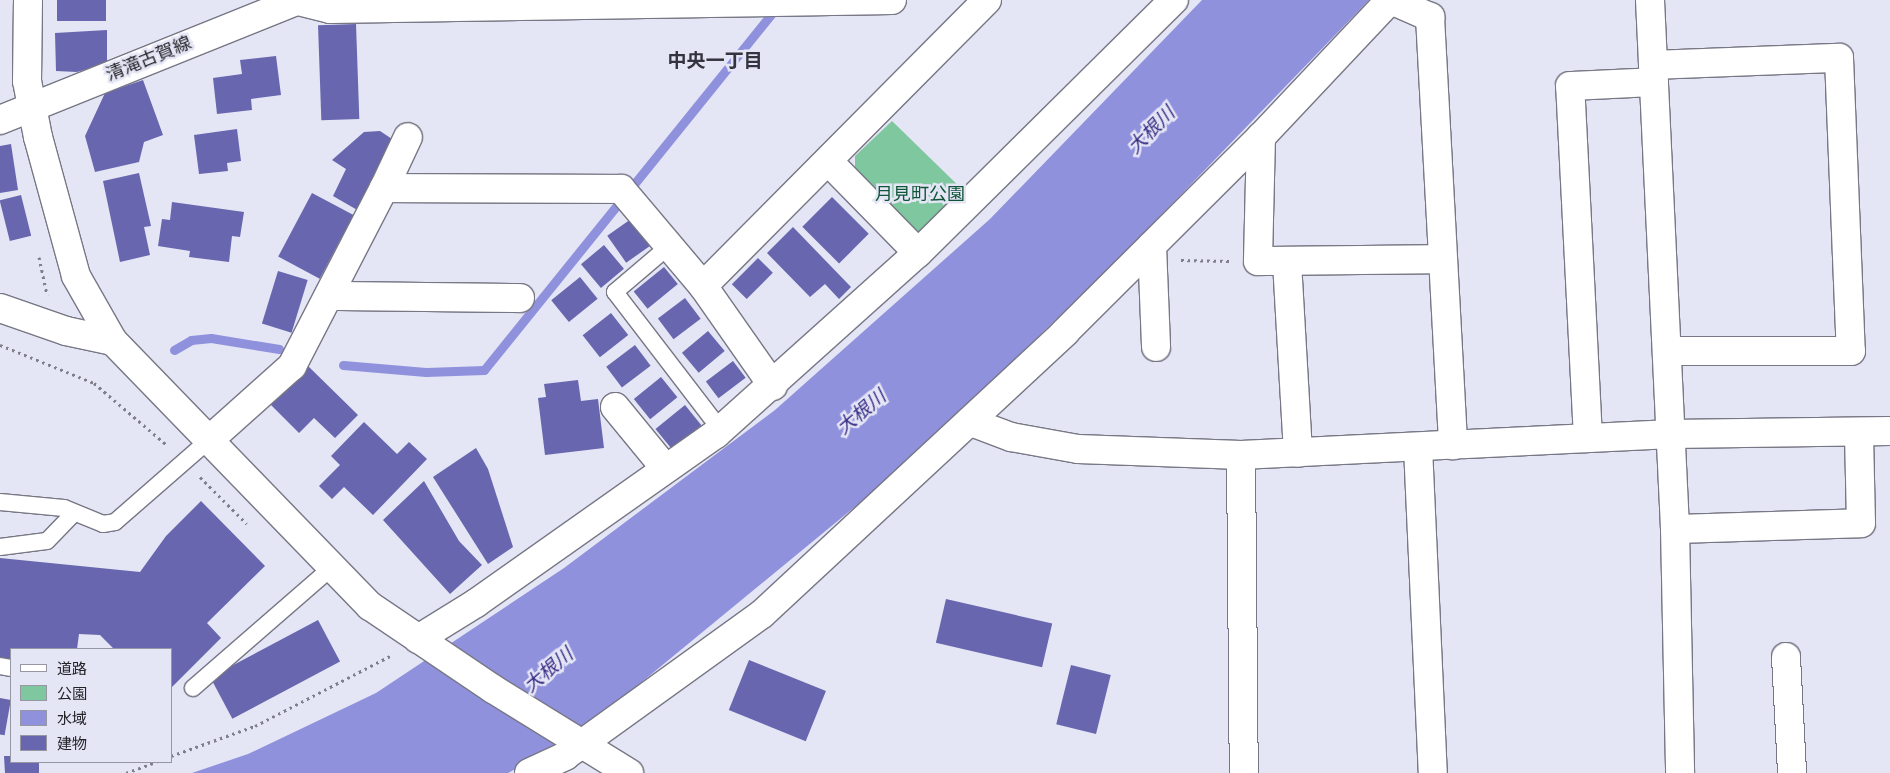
<!DOCTYPE html>
<html>
<head>
<meta charset="utf-8">
<style>
	body { margin:0 }
	#map { position:relative; width:1890px; height:773px; overflow:hidden; background:#e4e5f5; font-family:"Sofia Sans Condensed","Noto Sans JP",sans-serif }
	div>[style] { position:absolute }
	.green>* { inset:0; background:#7fc79f }
	.water>* { inset:0; background:#9091dd }
	.stream>* { height:9px; margin:-4.5px; padding:0 4.5px; transform-origin:4.5px; border-radius:4.5px; background:#9091dd }
	.building>* { inset:0; background:#6766ae; transform-origin:0 0 }
	.path>* { height:3px; margin-top:-1.5px; transform-origin:0; background:repeating-linear-gradient(90deg,#7f7f89 0 2.5px,transparent 0 6.5px) }
	.roads { filter:drop-shadow(1px 0 #777785) drop-shadow(-1px 0 #777785) drop-shadow(0 1px #777785) drop-shadow(0 -1px #777785) }
	.lane>* { height:16px; margin:-8px; padding:0 8px; transform-origin:8px; border-radius:8px; background:#fff }
	.street>* { height:28px; margin:-14px; padding:0 14px; transform-origin:14px; border-radius:14px; background:#fff }
	.secondary>* { height:28px; margin:-14px; padding:0 14px; transform-origin:14px; border-radius:14px; background:#fff }
	span { translate:-50% -50%; white-space:nowrap; text-align:center; line-height:1.15; -webkit-text-stroke:5px #e4e5f5; paint-order:stroke }
	.street-label { font-size:18px; color:#232328 }
	.park-label { font-size:18px; color:#0f5638 }
	.neighbourhood-label { font-size:19px; color:#343440; font-weight:700 }
	.water-label { font-size:19px; color:#392e86; font-style:italic }
	.legend { position:absolute; left:10px; top:648px; width:162px; height:115px; box-sizing:border-box; background:#e4e5f5; border:1px solid #9797a3; margin:0; padding:6px 9px; list-style:none; font-size:15px; color:#232328 }
	.legend li { display:flex; align-items:center; gap:10px; height:25px }
	.legend b { width:25px; border:1px solid #9797a3 }
</style>
</head>
<body>
<div id="map">
	<div class="green">
		<div style="clip-path:polygon(892px 121px,969px 196px,929px 234px,911px 233px,855px 171px,855px 156px)"></div>
	</div>
	<div class="water">
		<div style="clip-path:polygon(1202px 0,1369px 0,1113px 265px,896px 473px,626px 695px,540px 756px,508px 773px,192px 773px,248px 754px,376px 693px,564px 568px,775px 410px,990px 219px)"></div>
	</div>
	<div class="stream">
		<div style="left:174px;top:350px;width:20px;rotate:-30deg"></div>
		<div style="left:191px;top:340px;width:20px;rotate:-6deg"></div>
		<div style="left:211px;top:338px;width:69px;rotate:9.2deg"></div>
		<div style="left:343px;top:365px;width:83px;rotate:4.8deg"></div>
		<div style="left:426px;top:372px;width:58px;rotate:-2deg"></div>
		<div style="left:484px;top:370px;width:465px;rotate:-51.1deg"></div>
	</div>
	<div class="building">
		<div style="left:57px;top:0;width:49px;height:21px"></div>
		<div style="left:356px;top:24px;width:95px;height:38px;rotate:88deg"></div>
		<div style="clip-path:polygon(107px 30px,107px 63px,77px 72px,56px 71px,55px 33px)"></div>
		<div style="clip-path:polygon(276px 56px,281px 95px,251px 99px,252px 110px,217px 114px,213px 78px,242px 74px,240px 60px)"></div>
		<div style="clip-path:polygon(143px 80px,163px 135px,144px 142px,139px 162px,95px 172px,85px 136px,105px 93px)"></div>
		<div style="clip-path:polygon(237px 129px,241px 161px,227px 163px,228px 171px,199px 174px,194px 135px)"></div>
		<div style="clip-path:polygon(380px 131px,392px 139px,359px 211px,333px 196px,346px 169px,332px 160px,364px 132px)"></div>
		<div style="clip-path:polygon(11px 144px,18px 190px,0 193px,0 146px)"></div>
		<div style="clip-path:polygon(139px 173px,151px 226px,144px 227px,150px 255px,120px 262px,103px 181px)"></div>
		<div style="left:312px;top:193px;width:47px;height:72px;rotate:28deg"></div>
		<div style="left:21px;top:195px;width:42px;height:22px;rotate:76deg"></div>
		<div style="left:832px;top:197px;width:52px;height:42px;rotate:45deg"></div>
		<div style="clip-path:polygon(172px 202px,244px 212px,240px 237px,232px 236px,229px 262px,189px 257px,190px 251px,158px 246px,162px 219px,170px 220px)"></div>
		<div style="left:631px;top:219px;width:33px;height:29px;rotate:55deg"></div>
		<div style="clip-path:polygon(793px 227px,851px 287px,839px 299px,825px 284px,810px 297px,767px 253px)"></div>
		<div style="left:604px;top:245px;width:31px;height:30px;rotate:50deg"></div>
		<div style="left:758px;top:258px;width:21px;height:37px;rotate:45deg"></div>
		<div style="left:664px;top:267px;width:22px;height:39px;rotate:51deg"></div>
		<div style="left:278px;top:271px;width:31px;height:55px;rotate:17deg"></div>
		<div style="left:580px;top:277px;width:28px;height:37px;rotate:51deg"></div>
		<div style="left:685px;top:298px;width:26px;height:34px;rotate:53deg"></div>
		<div style="left:611px;top:313px;width:28px;height:36px;rotate:52deg"></div>
		<div style="left:708px;top:331px;width:26px;height:34px;rotate:50deg"></div>
		<div style="left:635px;top:345px;width:26px;height:36px;rotate:53deg"></div>
		<div style="left:733px;top:361px;width:21px;height:34px;rotate:53deg"></div>
		<div style="clip-path:polygon(308px 366px,358px 415px,335px 438px,314px 418px,299px 433px,270px 404px)"></div>
		<div style="left:661px;top:377px;width:26px;height:35px;rotate:51deg"></div>
		<div style="clip-path:polygon(578px 380px,581px 401px,598px 399px,604px 448px,545px 455px,538px 398px,546px 397px,544px 384px)"></div>
		<div style="left:685px;top:405px;width:26px;height:38px;rotate:51deg"></div>
		<div style="clip-path:polygon(364px 422px,397px 454px,409px 442px,427px 459px,373px 515px,344px 487px,332px 499px,319px 486px,340px 465px,331px 456px)"></div>
		<div style="clip-path:polygon(476px 448px,488px 469px,513px 547px,488px 564px,433px 477px)"></div>
		<div style="clip-path:polygon(424px 481px,459px 541px,482px 565px,450px 594px,383px 520px)"></div>
		<div style="clip-path:polygon(201px 501px,265px 566px,207px 623px,221px 638px,171px 688px,171px 649px,114px 649px,100px 635px,79px 634px,77px 649px,11px 649px,11px 659px,0 658px,0 558px,140px 572px,166px 536px)"></div>
		<div style="left:946px;top:599px;width:109px;height:45px;rotate:13deg"></div>
		<div style="left:318px;top:620px;width:47px;height:122px;rotate:62deg"></div>
		<div style="left:749px;top:660px;width:83px;height:54px;rotate:22deg"></div>
		<div style="left:1071px;top:665px;width:41px;height:61px;rotate:14deg"></div>
		<div style="left:0;top:698px;width:11px;height:36px;rotate:10deg"></div>
		<div style="clip-path:polygon(4px 756px,11px 756px,11px 762px,39px 762px,39px 773px,5px 773px)"></div>
	</div>
	<div class="path">
		<div style="left:39px;top:257px;width:39px;rotate:78deg"></div>
		<div style="left:1181px;top:260px;width:49px;rotate:1.2deg"></div>
		<div style="left:0;top:345px;width:101px;rotate:22deg"></div>
		<div style="left:94px;top:383px;width:97px;rotate:40.4deg"></div>
		<div style="left:200px;top:477px;width:66px;rotate:45deg"></div>
		<div style="left:171px;top:756px;width:89px;rotate:-19.7deg"></div>
		<div style="left:255px;top:726px;width:154px;rotate:-27.4deg"></div>
		<div style="left:126px;top:773px;width:33px;rotate:-20deg"></div>
	</div>
	<div class="roads">
		<div class="lane">
			<div style="left:669px;top:246px;width:71px;rotate:139.6deg"></div>
			<div style="left:615px;top:292px;width:174px;rotate:52.5deg"></div>
			<div style="left:0;top:502px;width:64px;rotate:5.4deg"></div>
			<div style="left:64px;top:508px;width:42px;rotate:22.3deg"></div>
			<div style="left:103px;top:524px;width:12px;rotate:-9deg"></div>
			<div style="left:115px;top:522px;width:123px;rotate:-41.1deg"></div>
			<div style="left:0;top:547px;width:47px;rotate:-7.3deg"></div>
			<div style="left:47px;top:541px;width:39px;rotate:-46deg"></div>
			<div style="left:0;top:666px;width:11px;rotate:10deg"></div>
			<div style="left:193px;top:688px;width:183px;rotate:-41deg"></div>
		</div>
		<div class="street">
			<div style="left:294px;top:0;width:37px;rotate:14deg"></div>
			<div style="left:330px;top:9px;width:562px;rotate:-0.92deg"></div>
			<div style="left:1391px;top:0;width:43px;rotate:23.6deg"></div>
			<div style="left:1430px;top:17px;width:429px;rotate:86.9deg"></div>
			<div style="left:1650px;top:0;width:530px;rotate:87.29deg"></div>
			<div style="left:1675px;top:529px;width:244px;rotate:88.8deg"></div>
			<div style="left:1653px;top:65px;width:186px;rotate:-2.2deg"></div>
			<div style="left:1839px;top:58px;width:293px;rotate:87.7deg"></div>
			<div style="left:1851px;top:351px;width:184px;rotate:180deg"></div>
			<div style="left:1261px;top:137px;width:124px;rotate:91.4deg"></div>
			<div style="left:1258px;top:261px;width:183px;rotate:-0.6deg"></div>
			<div style="left:829px;top:162px;width:127px;rotate:45.6deg"></div>
			<div style="left:384px;top:188px;width:56px;rotate:-64.8deg"></div>
			<div style="left:1152px;top:246px;width:101px;rotate:87.7deg"></div>
			<div style="left:1287px;top:262px;width:191px;rotate:86.7deg"></div>
			<div style="left:703px;top:286px;width:403px;rotate:-45.2deg"></div>
			<div style="left:331px;top:296px;width:189px;rotate:0.6deg"></div>
			<div style="left:0;top:308px;width:70px;rotate:19.2deg"></div>
			<div style="left:66px;top:331px;width:48px;rotate:12deg"></div>
			<div style="left:615px;top:407px;width:80px;rotate:50.6deg"></div>
			<div style="left:971px;top:422px;width:43px;rotate:20.6deg"></div>
			<div style="left:1011px;top:437px;width:68px;rotate:10.2deg"></div>
			<div style="left:1078px;top:449px;width:163px;rotate:2.1deg"></div>
			<div style="left:1241px;top:455px;width:431px;rotate:-2.8deg"></div>
			<div style="left:1671px;top:434px;width:219px;rotate:-0.8deg"></div>
			<div style="left:1588px;top:438px;width:352px;rotate:-92.9deg"></div>
			<div style="left:1570px;top:86px;width:84px;rotate:-2.7deg"></div>
			<div style="left:208px;top:441px;width:113px;rotate:-41.8deg"></div>
			<div style="left:292px;top:366px;width:200px;rotate:-62.7deg"></div>
			<div style="left:384px;top:188px;width:237px;rotate:0.2deg"></div>
			<div style="left:621px;top:189px;width:127px;rotate:49.8deg"></div>
			<div style="left:703px;top:286px;width:122px;rotate:55deg"></div>
			<div style="left:1418px;top:447px;width:326px;rotate:87.4deg"></div>
			<div style="left:1241px;top:455px;width:318px;rotate:89.5deg"></div>
			<div style="left:1675px;top:529px;width:186px;rotate:-1.8deg"></div>
			<div style="left:1861px;top:523px;width:91px;rotate:-91.3deg"></div>
			<div style="left:418px;top:639px;width:68px;rotate:-31.8deg"></div>
			<div style="left:476px;top:603px;width:294px;rotate:-35.2deg"></div>
			<div style="left:716px;top:434px;width:271px;rotate:-41.9deg"></div>
			<div style="left:918px;top:253px;width:360px;rotate:-44.7deg"></div>
			<div style="left:1786px;top:657px;width:116px;rotate:87deg"></div>
			<div style="left:529px;top:773px;width:40px;rotate:-25deg"></div>
			<div style="left:565px;top:756px;width:243px;rotate:-35.8deg"></div>
			<div style="left:762px;top:614px;width:414px;rotate:-42.9deg"></div>
			<div style="left:1065px;top:332px;width:276px;rotate:-44.9deg"></div>
			<div style="left:1261px;top:137px;width:188px;rotate:-46.7deg"></div>
		</div>
		<div class="secondary">
			<div style="left:28px;top:0;width:81px;rotate:90.7deg"></div>
			<div style="left:27px;top:81px;width:57px;rotate:78.9deg"></div>
			<div style="left:38px;top:137px;width:144px;rotate:74.7deg"></div>
			<div style="left:76px;top:276px;width:75px;rotate:60.4deg"></div>
			<div style="left:113px;top:341px;width:369px;rotate:45.9deg"></div>
			<div style="left:370px;top:606px;width:148px;rotate:34deg"></div>
			<div style="left:493px;top:689px;width:160px;rotate:31.7deg"></div>
			<div style="left:0;top:120px;width:322px;rotate:-21.9deg"></div>
		</div>
	</div>
	<div class="street-label">
		<span style="left:149px;top:60px;rotate:-22deg">清滝古賀線</span>
	</div>
	<div class="park-label">
		<span style="left:920px;top:195px">月見町公園</span>
	</div>
	<div class="neighbourhood-label">
		<span style="left:715px;top:62px">中央一丁目</span>
	</div>
	<div class="water-label">
		<span style="left:1152px;top:131px;rotate:-45deg">大根川</span>
		<span style="left:862px;top:413px;rotate:-40deg">大根川</span>
		<span style="left:549px;top:671px;rotate:-40deg">大根川</span>
	</div>
	<ul class="legend">
	<li><b style="height:6px;background:#fff"></b>道路</li>
	<li><b style="height:14px;background:#7fc79f"></b>公園</li>
	<li><b style="height:14px;background:#9091dd"></b>水域</li>
	<li><b style="height:14px;background:#6766ae"></b>建物</li>
	</ul>
</div>
</body>
</html>
